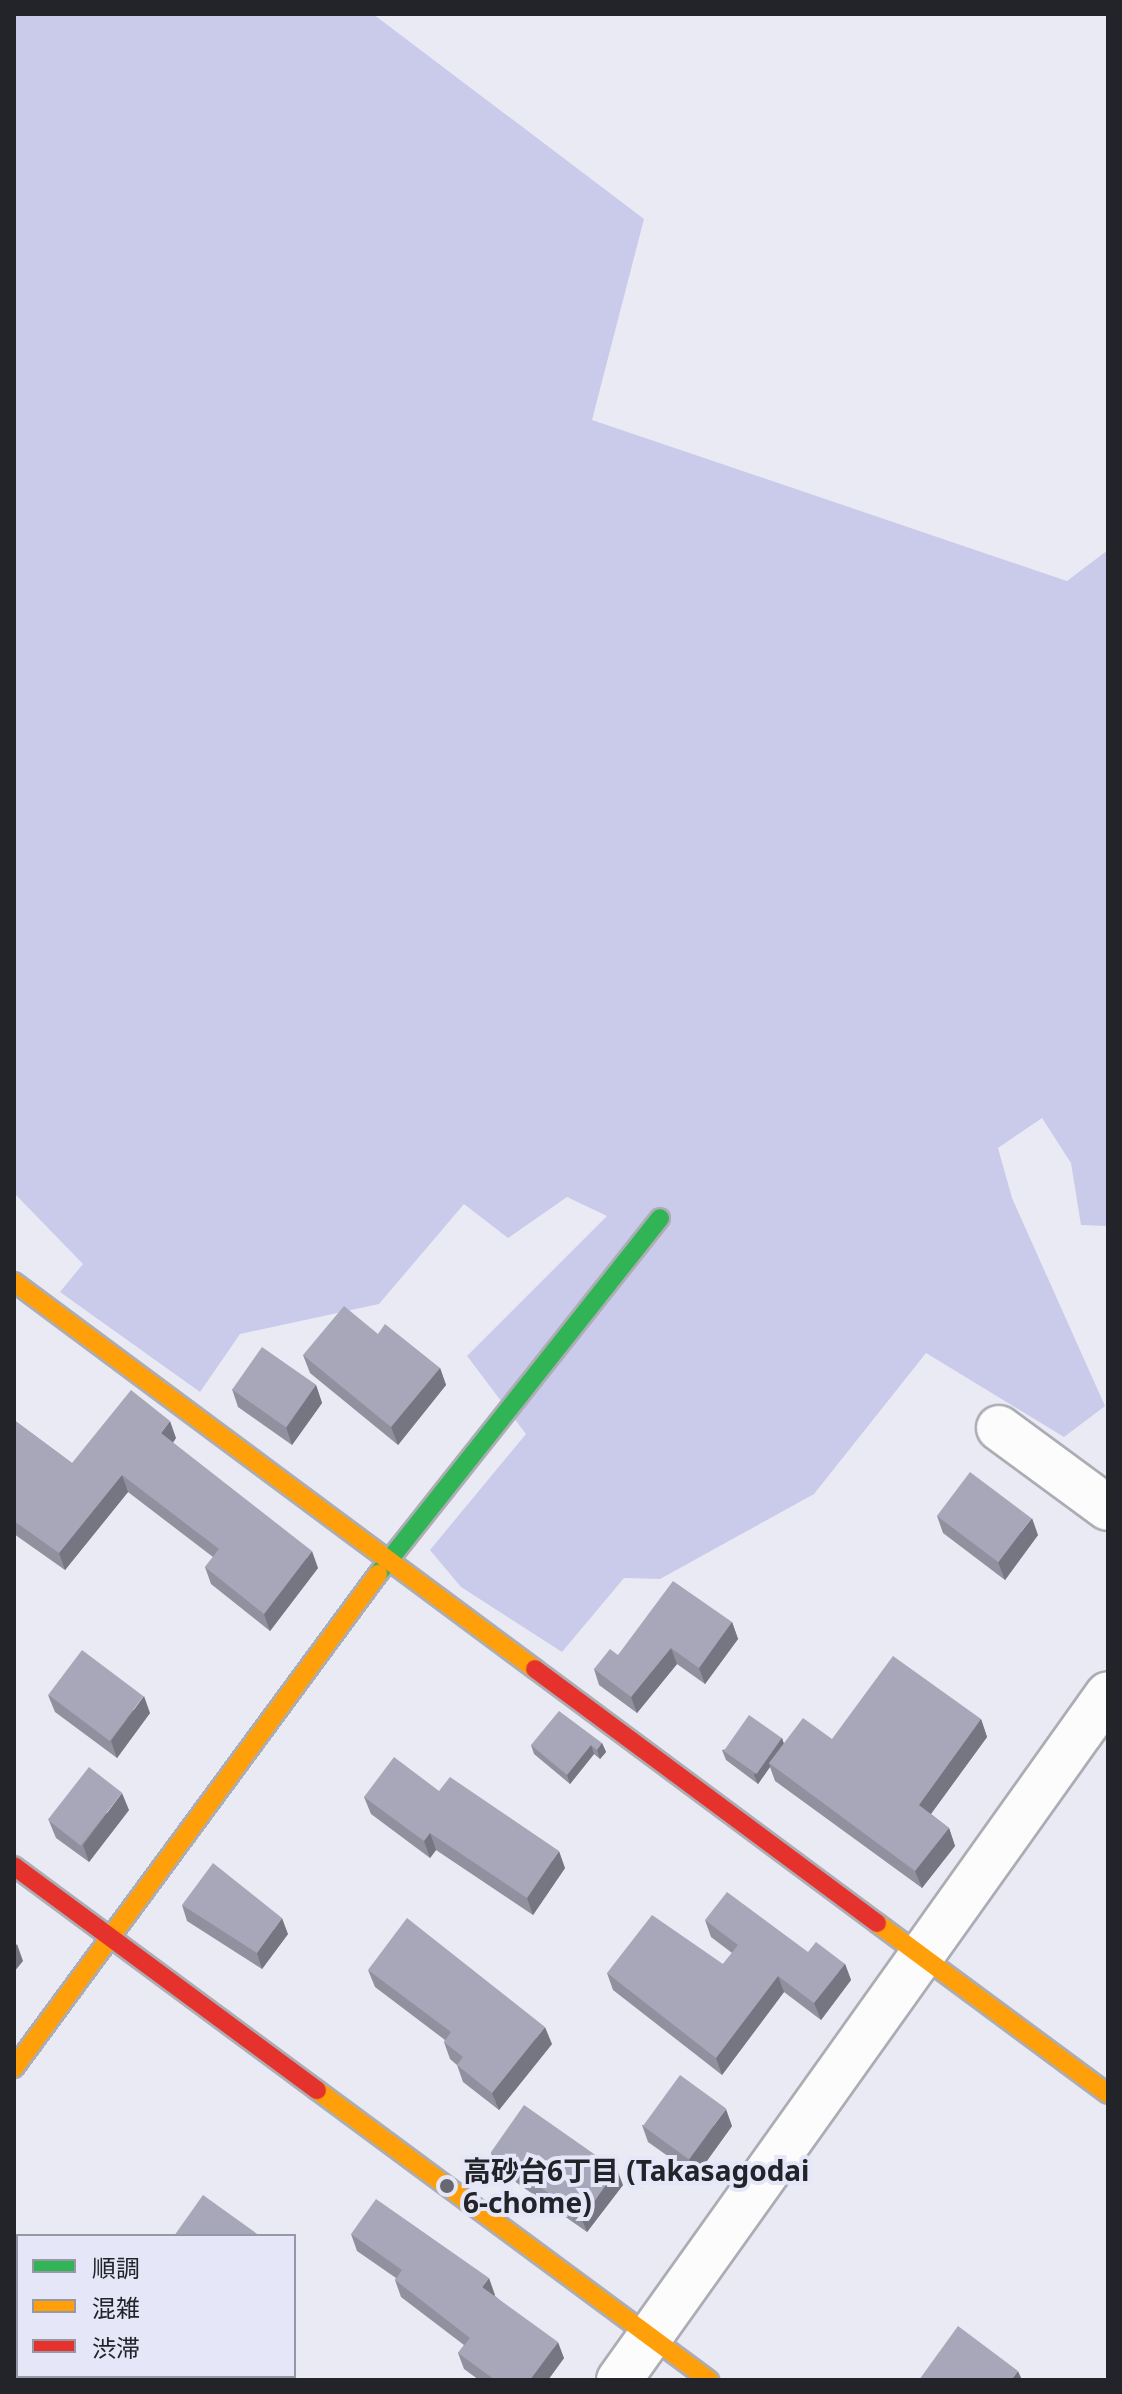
<!DOCTYPE html>
<html>
<head>
<meta charset="utf-8">
<style>
	body { margin:0 }
	#map { position:relative; width:1122px; height:2394px; overflow:hidden; background:#e9eaf3; font-family:"Noto Sans","Noto Sans JP",sans-serif }
	div>[style] { position:absolute }
	.green>* { inset:0; background:#cacbeb }
	.roads { filter:drop-shadow(2px 0 #acadb4) drop-shadow(-2px 0 #acadb4) drop-shadow(0 2px #acadb4) drop-shadow(0 -2px #acadb4) }
	.street>* { height:44px; margin:-22px; padding:0 22px; transform-origin:22px; border-radius:22px; background:#fcfcfd }
	.fast>* { height:18px; margin:-9px; padding:0 9px; transform-origin:9px; border-radius:9px; background:#30b455 }
	.slow>* { height:18px; margin:-9px; padding:0 9px; transform-origin:9px; border-radius:9px; background:#ff9f0a }
	.jam>* { height:18px; margin:-9px; padding:0 9px; transform-origin:9px; border-radius:9px; background:#e5322d }
	.wall>* { inset:0; background:#90909f }
	.shaded-wall>* { inset:0; background:#767582 }
	.building>* { inset:0; background:#a8a7b9; transform-origin:0 0 }
	.dots>* { width:22px; height:22px; translate:-50% -50%; box-sizing:border-box; border:4px solid #e5e6f7; border-radius:50% }
	span { translate:-50% -50%; white-space:nowrap; text-align:center; line-height:1.15; -webkit-text-stroke:8px #e5e6f7; paint-order:stroke }
	.poi-label { font-size:28px; color:#23242a; font-weight:700 }
	.left { translate:0 -50%; text-align:left }
	.frame { position:absolute; inset:0; border:16px solid #23242a; pointer-events:none }
	.legend { position:absolute; left:16px; top:2234px; width:280px; height:144px; box-sizing:border-box; background:#e5e6f7; border:2px solid #9798a5; margin:0; padding:10px 14px; list-style:none; font-size:24px; color:#23242a }
	.legend li { display:flex; align-items:center; gap:16px; height:40px }
	.legend b { width:40px; border:2px solid #9798a5 }
</style>
</head>
<body>
<div id="map">
	<div class="green">
		<div style="clip-path:polygon(14px 14px,373px 14px,644px 219px,592px 420px,1067px 581px,1108px 550px,1108px 1226px,1081px 1225px,1071px 1163px,1042px 1118px,998px 1148px,1012px 1198px,1105px 1406px,1064px 1437px,926px 1353px,814px 1494px,660px 1579px,624px 1578px,562px 1652px,461px 1587px,430px 1550px,526px 1434px,467px 1356px,607px 1216px,567px 1197px,508px 1238px,464px 1204px,379px 1304px,240px 1334px,200px 1392px,60px 1292px,83px 1264px,14px 1193px)"></div>
	</div>
	<div class="roads">
		<div class="street">
			<div style="left:999px;top:1428px;width:135px;rotate:36.3deg"></div>
			<div style="left:619px;top:2380px;width:842px;rotate:-54.52deg"></div>
		</div>
		<div class="fast">
			<div style="left:378px;top:1574px;width:454px;rotate:-51.6deg"></div>
		</div>
		<div class="slow">
			<div style="left:14px;top:1282px;width:649px;rotate:36.61deg"></div>
			<div style="left:877px;top:1923px;width:287px;rotate:36.5deg"></div>
			<div style="left:14px;top:2068px;width:614px;rotate:-53.62deg"></div>
			<div style="left:317px;top:2090px;width:488px;rotate:36.5deg"></div>
		</div>
		<div class="jam">
			<div style="left:535px;top:1669px;width:426px;rotate:36.6deg"></div>
			<div style="left:14px;top:1866px;width:377px;rotate:36.5deg"></div>
		</div>
	</div>
	<div class="wall">
		<div style="clip-path:polygon(303px 1355px,440px 1368px,446px 1385px,398px 1445px,310px 1373px)"></div>
		<div style="clip-path:polygon(316px 1385px,322px 1403px,292px 1445px,238px 1407px,232px 1389px)"></div>
		<div style="clip-path:polygon(14px 1420px,72px 1463px,176px 1438px,173px 1443px,318px 1568px,270px 1631px,211px 1584px,205px 1567px,213px 1557px,128px 1492px,65px 1570px,14px 1534px)"></div>
		<div style="clip-path:polygon(937px 1516px,1038px 1535px,1005px 1580px,943px 1533px)"></div>
		<div style="clip-path:polygon(732px 1622px,738px 1639px,705px 1684px,677px 1664px,637px 1713px,599px 1685px,594px 1669px,618px 1655px)"></div>
		<div style="clip-path:polygon(48px 1695px,150px 1713px,117px 1758px,55px 1712px)"></div>
		<div style="clip-path:polygon(981px 1719px,987px 1737px,931px 1814px,949px 1828px,955px 1846px,922px 1888px,775px 1781px,770px 1767px,758px 1784px,726px 1760px,722px 1750px,782px 1738px,784px 1744px,832px 1739px)"></div>
		<div style="clip-path:polygon(602px 1743px,606px 1752px,600px 1759px,594px 1754px,570px 1784px,534px 1754px,531px 1745px)"></div>
		<div style="clip-path:polygon(439px 1791px,565px 1868px,533px 1915px,436px 1850px,430px 1858px,371px 1814px,364px 1797px)"></div>
		<div style="clip-path:polygon(129px 1810px,89px 1862px,56px 1838px,49px 1821px)"></div>
		<div style="clip-path:polygon(182px 1905px,288px 1934px,262px 1969px,187px 1921px)"></div>
		<div style="clip-path:polygon(705px 1920px,845px 1964px,851px 1980px,821px 2020px,784px 1992px,722px 2075px,613px 1990px,607px 1973px,723px 1964px,732px 1953px,711px 1937px)"></div>
		<div style="clip-path:polygon(368px 1970px,552px 2044px,499px 2110px,463px 2082px,457px 2065px,450px 2059px,444px 2042px,445px 2040px,375px 1987px)"></div>
		<div style="clip-path:polygon(642px 2125px,732px 2126px,696px 2176px,648px 2142px)"></div>
		<div style="clip-path:polygon(491px 2153px,623px 2185px,587px 2232px,497px 2169px)"></div>
		<div style="clip-path:polygon(351px 2234px,495px 2295px,494px 2295px,564px 2358px,548px 2380px,479px 2380px,464px 2369px,458px 2353px,464px 2345px,401px 2297px,395px 2280px,396px 2278px,357px 2251px)"></div>
	</div>
	<div class="shaded-wall">
		<div style="clip-path:polygon(440px 1368px,446px 1385px,398px 1445px,391px 1427px)"></div>
		<div style="clip-path:polygon(316px 1385px,322px 1403px,292px 1445px,286px 1427px)"></div>
		<div style="clip-path:polygon(170px 1421px,176px 1438px,167px 1450px,161px 1433px)"></div>
		<div style="clip-path:polygon(122px 1475px,128px 1492px,65px 1570px,59px 1553px)"></div>
		<div style="clip-path:polygon(1032px 1518px,1038px 1535px,1005px 1580px,998px 1562px)"></div>
		<div style="clip-path:polygon(312px 1551px,318px 1568px,270px 1631px,264px 1614px)"></div>
		<div style="clip-path:polygon(732px 1622px,738px 1639px,705px 1684px,699px 1668px)"></div>
		<div style="clip-path:polygon(671px 1648px,677px 1664px,637px 1713px,631px 1697px)"></div>
		<div style="clip-path:polygon(144px 1696px,150px 1713px,117px 1758px,111px 1741px)"></div>
		<div style="clip-path:polygon(981px 1719px,987px 1737px,925px 1822px,919px 1805px)"></div>
		<div style="clip-path:polygon(782px 1738px,785px 1748px,769px 1763px,770px 1767px,758px 1784px,754px 1775px)"></div>
		<div style="clip-path:polygon(602px 1743px,606px 1752px,600px 1759px,597px 1750px)"></div>
		<div style="clip-path:polygon(591px 1745px,594px 1754px,570px 1784px,567px 1775px)"></div>
		<div style="clip-path:polygon(122px 1793px,129px 1810px,89px 1862px,83px 1845px)"></div>
		<div style="clip-path:polygon(949px 1828px,955px 1846px,922px 1888px,915px 1871px)"></div>
		<div style="clip-path:polygon(430px 1833px,436px 1850px,430px 1858px,424px 1841px)"></div>
		<div style="clip-path:polygon(559px 1851px,565px 1868px,533px 1915px,527px 1898px)"></div>
		<div style="clip-path:polygon(282px 1918px,288px 1934px,262px 1969px,257px 1953px)"></div>
		<div style="clip-path:polygon(17px 1944px,23px 1961px,14px 1972px,14px 1948px)"></div>
		<div style="clip-path:polygon(845px 1964px,851px 1980px,821px 2020px,814px 2003px)"></div>
		<div style="clip-path:polygon(778px 1976px,784px 1992px,722px 2075px,716px 2058px)"></div>
		<div style="clip-path:polygon(545px 2027px,552px 2044px,499px 2110px,492px 2093px)"></div>
		<div style="clip-path:polygon(726px 2109px,732px 2126px,696px 2176px,689px 2159px)"></div>
		<div style="clip-path:polygon(617px 2169px,623px 2185px,587px 2232px,581px 2217px)"></div>
		<div style="clip-path:polygon(489px 2278px,495px 2295px,488px 2303px,482px 2287px)"></div>
		<div style="clip-path:polygon(558px 2342px,564px 2358px,548px 2380px,530px 2380px)"></div>
		<div style="clip-path:polygon(1018px 2371px,1022px 2380px,1011px 2380px)"></div>
	</div>
	<div class="building">
		<div style="clip-path:polygon(344px 1306px,378px 1334px,385px 1324px,440px 1368px,391px 1427px,303px 1355px)"></div>
		<div style="left:262px;top:1347px;width:66px;height:52px;rotate:35deg"></div>
		<div style="clip-path:polygon(131px 1390px,170px 1421px,161px 1433px,312px 1551px,264px 1614px,205px 1567px,219px 1549px,122px 1475px,59px 1553px,14px 1521px,14px 1420px,72px 1463px)"></div>
		<div style="left:970px;top:1472px;width:77px;height:55px;rotate:37deg"></div>
		<div style="clip-path:polygon(673px 1581px,732px 1622px,699px 1668px,671px 1648px,631px 1697px,594px 1669px,610px 1649px,618px 1655px)"></div>
		<div style="left:82px;top:1650px;width:77px;height:56px;rotate:37deg"></div>
		<div style="clip-path:polygon(893px 1656px,981px 1719px,919px 1805px,949px 1828px,915px 1871px,769px 1763px,803px 1718px,832px 1739px)"></div>
		<div style="clip-path:polygon(559px 1711px,602px 1743px,597px 1750px,591px 1745px,567px 1775px,531px 1745px)"></div>
		<div style="left:749px;top:1715px;width:40px;height:44px;rotate:35deg"></div>
		<div style="clip-path:polygon(394px 1757px,439px 1791px,450px 1777px,559px 1851px,527px 1898px,430px 1833px,424px 1841px,364px 1797px)"></div>
		<div style="left:89px;top:1767px;width:42px;height:67px;rotate:38deg"></div>
		<div style="clip-path:polygon(213px 1863px,282px 1918px,257px 1953px,182px 1905px)"></div>
		<div style="clip-path:polygon(727px 1892px,808px 1952px,816px 1942px,845px 1964px,814px 2003px,778px 1976px,716px 2058px,607px 1973px,652px 1915px,723px 1964px,738px 1945px,705px 1920px)"></div>
		<div style="clip-path:polygon(407px 1918px,545px 2027px,492px 2093px,457px 2065px,463px 2057px,444px 2042px,451px 2032px,368px 1970px)"></div>
		<div style="left:680px;top:2075px;width:57px;height:63px;rotate:36deg"></div>
		<div style="left:524px;top:2105px;width:113px;height:58px;rotate:35deg"></div>
		<div style="clip-path:polygon(203px 2195px,260px 2236px,174px 2236px)"></div>
		<div style="clip-path:polygon(376px 2199px,489px 2278px,482px 2287px,558px 2342px,530px 2380px,495px 2380px,458px 2353px,470px 2338px,395px 2280px,402px 2270px,351px 2234px)"></div>
		<div style="clip-path:polygon(958px 2326px,1018px 2371px,1011px 2380px,919px 2380px)"></div>
		<div style="clip-path:polygon(189px 2376px,194px 2376px,199px 2380px,186px 2380px)"></div>
	</div>
	<div class="dots">
		<div style="left:447px;top:2186px;background:#686970"></div>
	</div>
	<div class="poi-label">
		<span class="left" style="left:463px;top:2186px">高砂台6丁目 (Takasagodai<br>6-chome)</span>
	</div>
	<div class="frame"></div>
	<ul class="legend">
	<li><b style="height:10px;background:#30b455"></b>順調</li>
	<li><b style="height:10px;background:#ff9f0a"></b>混雑</li>
	<li><b style="height:10px;background:#e5322d"></b>渋滞</li>
	</ul>
</div>
</body>
</html>
